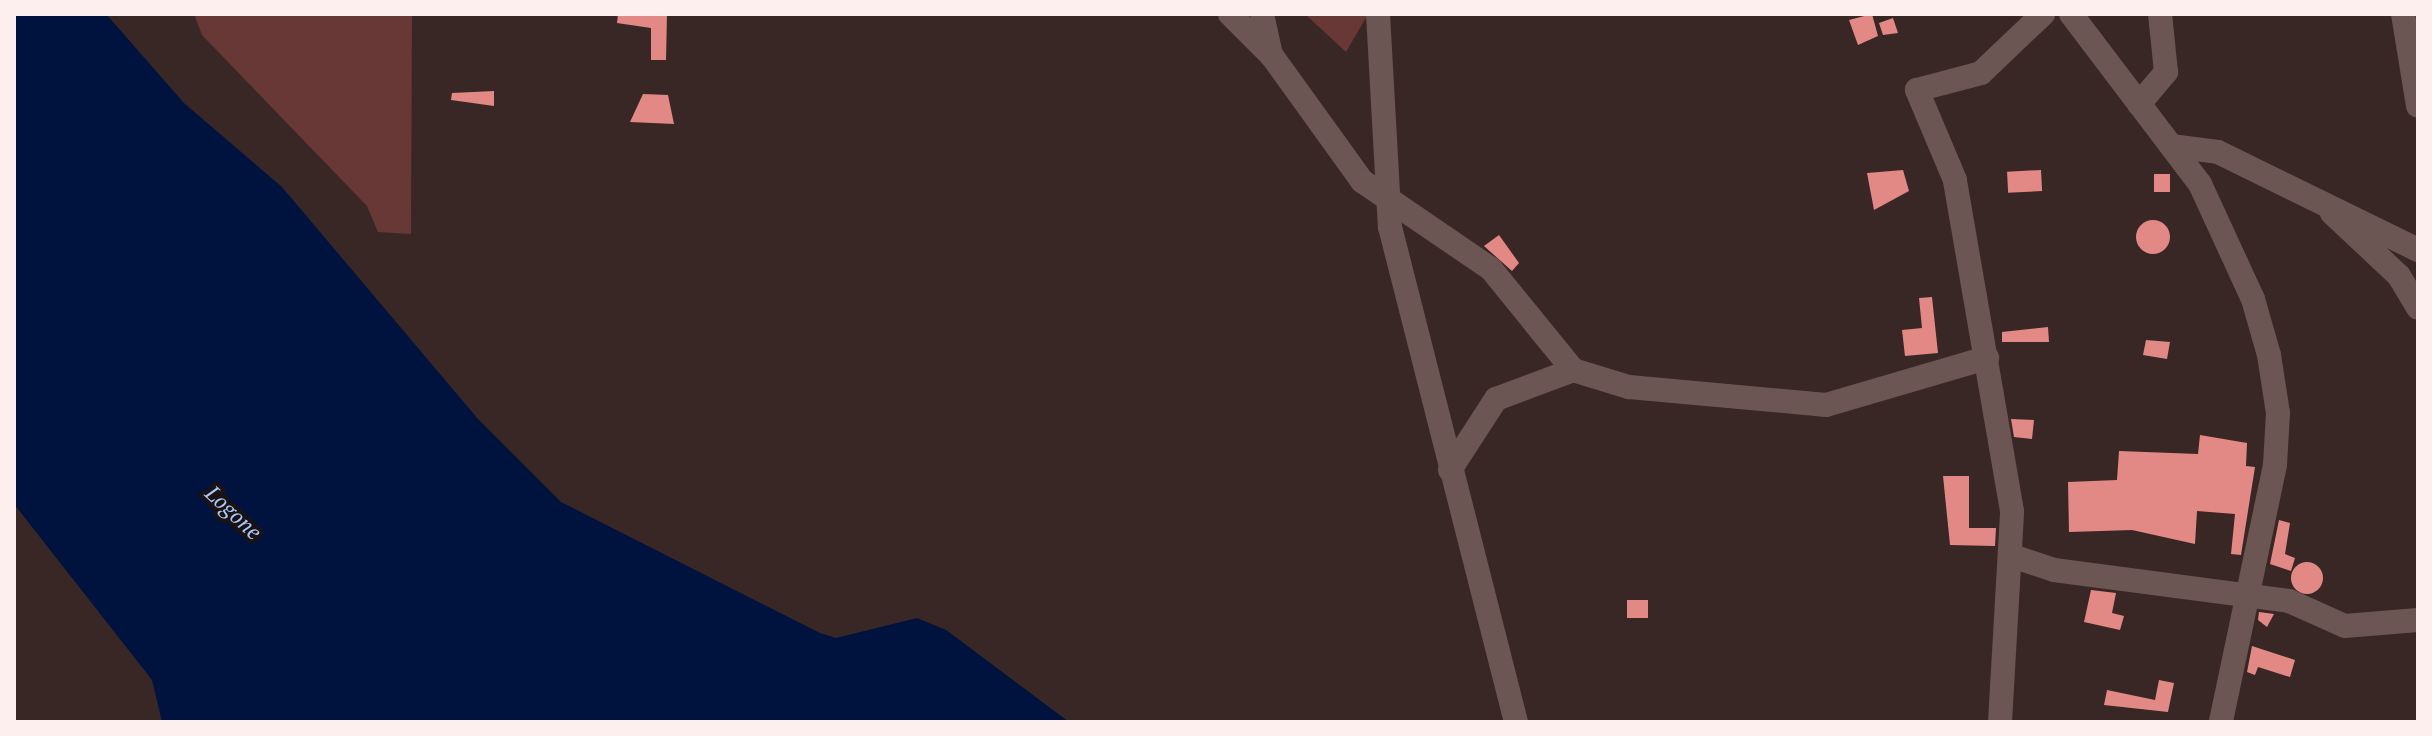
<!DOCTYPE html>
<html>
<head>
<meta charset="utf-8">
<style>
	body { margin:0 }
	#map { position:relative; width:2432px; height:736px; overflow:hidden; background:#392726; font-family:"PT Serif",serif }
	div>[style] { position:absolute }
	.green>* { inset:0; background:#683836 }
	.water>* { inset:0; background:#00133e }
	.building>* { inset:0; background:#e28985; transform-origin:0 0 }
	.round { border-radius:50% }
	.minor>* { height:24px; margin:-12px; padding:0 12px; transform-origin:12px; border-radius:12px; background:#6b5654 }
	span { translate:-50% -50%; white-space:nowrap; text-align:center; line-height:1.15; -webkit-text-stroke:8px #1b1212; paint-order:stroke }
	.water-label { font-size:22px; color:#a8c9ff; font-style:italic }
	.frame { position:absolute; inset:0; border:16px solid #fcefee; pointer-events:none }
</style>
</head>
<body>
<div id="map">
	<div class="green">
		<div style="clip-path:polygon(194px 14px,412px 14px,411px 234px,378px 232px,367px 206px,202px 35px)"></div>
		<div style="clip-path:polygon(1305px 14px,1368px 14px,1346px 52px)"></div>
	</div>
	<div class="water">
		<div style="clip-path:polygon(14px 14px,106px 14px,184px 103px,282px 187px,478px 419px,561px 502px,820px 633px,836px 638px,917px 618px,946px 630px,1069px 722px,162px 722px,152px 680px,14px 504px)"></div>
	</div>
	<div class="building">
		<div style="clip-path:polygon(618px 14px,667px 15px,666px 60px,651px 60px,651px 28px,617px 23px)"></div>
		<div style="clip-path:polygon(1872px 14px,1878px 36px,1858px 45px,1849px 20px)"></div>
		<div style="clip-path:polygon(1893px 18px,1898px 33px,1883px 35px,1879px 23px)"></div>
		<div style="clip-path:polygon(494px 91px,494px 106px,451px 100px,452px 93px)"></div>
		<div style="clip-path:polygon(643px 94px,668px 95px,674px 124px,630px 122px)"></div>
		<div style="clip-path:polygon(1903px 170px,1909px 191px,1874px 210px,1867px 173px)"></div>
		<div style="left:2041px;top:170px;width:21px;height:34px;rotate:87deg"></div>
		<div style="left:2154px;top:174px;width:16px;height:18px"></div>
		<div class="round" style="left:2136px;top:220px;width:34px;height:34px"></div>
		<div style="clip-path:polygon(1499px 235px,1519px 263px,1512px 271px,1484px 246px)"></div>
		<div style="clip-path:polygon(1932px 297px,1938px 353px,1905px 356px,1902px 330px,1922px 328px,1919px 298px)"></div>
		<div style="clip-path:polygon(2048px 327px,2049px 342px,2002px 342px,2002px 332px)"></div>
		<div style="clip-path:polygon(2146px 340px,2170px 342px,2167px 359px,2143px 355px)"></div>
		<div style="clip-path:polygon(2011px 419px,2034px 420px,2032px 439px,2014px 437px)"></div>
		<div style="clip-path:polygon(2200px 435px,2247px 443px,2246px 466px,2255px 467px,2241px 555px,2231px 554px,2235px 514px,2197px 511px,2195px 544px,2132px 530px,2069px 532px,2068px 482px,2117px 480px,2119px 451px,2198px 454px)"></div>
		<div style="clip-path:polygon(1943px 476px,1969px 476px,1969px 528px,1996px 528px,1995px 546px,1950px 545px)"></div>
		<div style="clip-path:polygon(2279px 520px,2290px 523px,2285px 554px,2295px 558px,2291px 571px,2270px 564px)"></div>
		<div class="round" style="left:2291px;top:562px;width:32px;height:32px"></div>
		<div style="clip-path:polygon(2091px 590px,2116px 593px,2112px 613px,2124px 616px,2120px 630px,2084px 622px)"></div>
		<div style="left:1627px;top:600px;width:21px;height:18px"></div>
		<div style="clip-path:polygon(2259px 612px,2274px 614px,2267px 627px,2258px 620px)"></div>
		<div style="clip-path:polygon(2252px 646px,2295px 660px,2290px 677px,2258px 667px,2255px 675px,2247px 672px)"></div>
		<div style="clip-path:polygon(2159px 680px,2174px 683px,2168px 712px,2104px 705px,2107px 690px,2155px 700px)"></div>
	</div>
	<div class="minor">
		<div style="left:1230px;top:14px;width:59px;rotate:45deg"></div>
		<div style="left:1272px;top:56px;width:154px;rotate:54.2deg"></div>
		<div style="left:1362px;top:181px;width:156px;rotate:34.3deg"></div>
		<div style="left:1491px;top:269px;width:130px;rotate:50.9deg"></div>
		<div style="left:1573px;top:370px;width:59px;rotate:16.9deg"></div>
		<div style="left:1629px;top:387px;width:198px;rotate:5.2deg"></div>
		<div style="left:1826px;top:405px;width:168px;rotate:-16.3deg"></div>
		<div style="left:1262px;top:14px;width:42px;rotate:77.6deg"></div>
		<div style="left:1378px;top:14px;width:213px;rotate:86.8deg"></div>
		<div style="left:1390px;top:227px;width:511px;rotate:75.72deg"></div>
		<div style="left:2071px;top:14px;width:213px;rotate:52.8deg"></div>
		<div style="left:2200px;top:184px;width:127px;rotate:65.3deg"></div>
		<div style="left:2253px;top:299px;width:58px;rotate:74.1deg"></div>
		<div style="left:2269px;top:355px;width:59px;rotate:81.2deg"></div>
		<div style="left:2278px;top:413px;width:52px;rotate:93.3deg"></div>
		<div style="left:2275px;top:465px;width:263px;rotate:101.9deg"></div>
		<div style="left:2403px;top:14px;width:93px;rotate:80.7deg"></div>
		<div style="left:2139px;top:104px;width:42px;rotate:-49.8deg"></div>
		<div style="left:2166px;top:72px;width:58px;rotate:-95.9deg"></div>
		<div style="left:2171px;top:146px;width:47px;rotate:7.3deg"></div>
		<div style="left:2218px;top:152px;width:223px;rotate:26.1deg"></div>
		<div style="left:2332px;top:213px;width:92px;rotate:43.2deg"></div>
		<div style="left:2399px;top:276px;width:37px;rotate:59deg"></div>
		<div style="left:1450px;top:470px;width:85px;rotate:-57.1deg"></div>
		<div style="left:1496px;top:399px;width:82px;rotate:-20.6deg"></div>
		<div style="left:2012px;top:556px;width:44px;rotate:18.4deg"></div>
		<div style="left:2054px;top:570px;width:237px;rotate:7.5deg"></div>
		<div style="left:2289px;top:601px;width:61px;rotate:24.1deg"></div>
		<div style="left:2345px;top:626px;width:73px;rotate:-4.7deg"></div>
		<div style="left:2000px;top:722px;width:211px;rotate:-86.7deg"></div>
		<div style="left:2012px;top:511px;width:336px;rotate:-99.8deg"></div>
		<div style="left:1955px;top:180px;width:98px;rotate:-112.9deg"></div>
		<div style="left:1917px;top:90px;width:66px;rotate:-14.9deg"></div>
		<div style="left:1981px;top:73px;width:86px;rotate:-43.6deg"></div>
	</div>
	<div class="water-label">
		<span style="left:234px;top:512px;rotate:43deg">Logone</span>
	</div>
	<div class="frame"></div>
</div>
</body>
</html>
